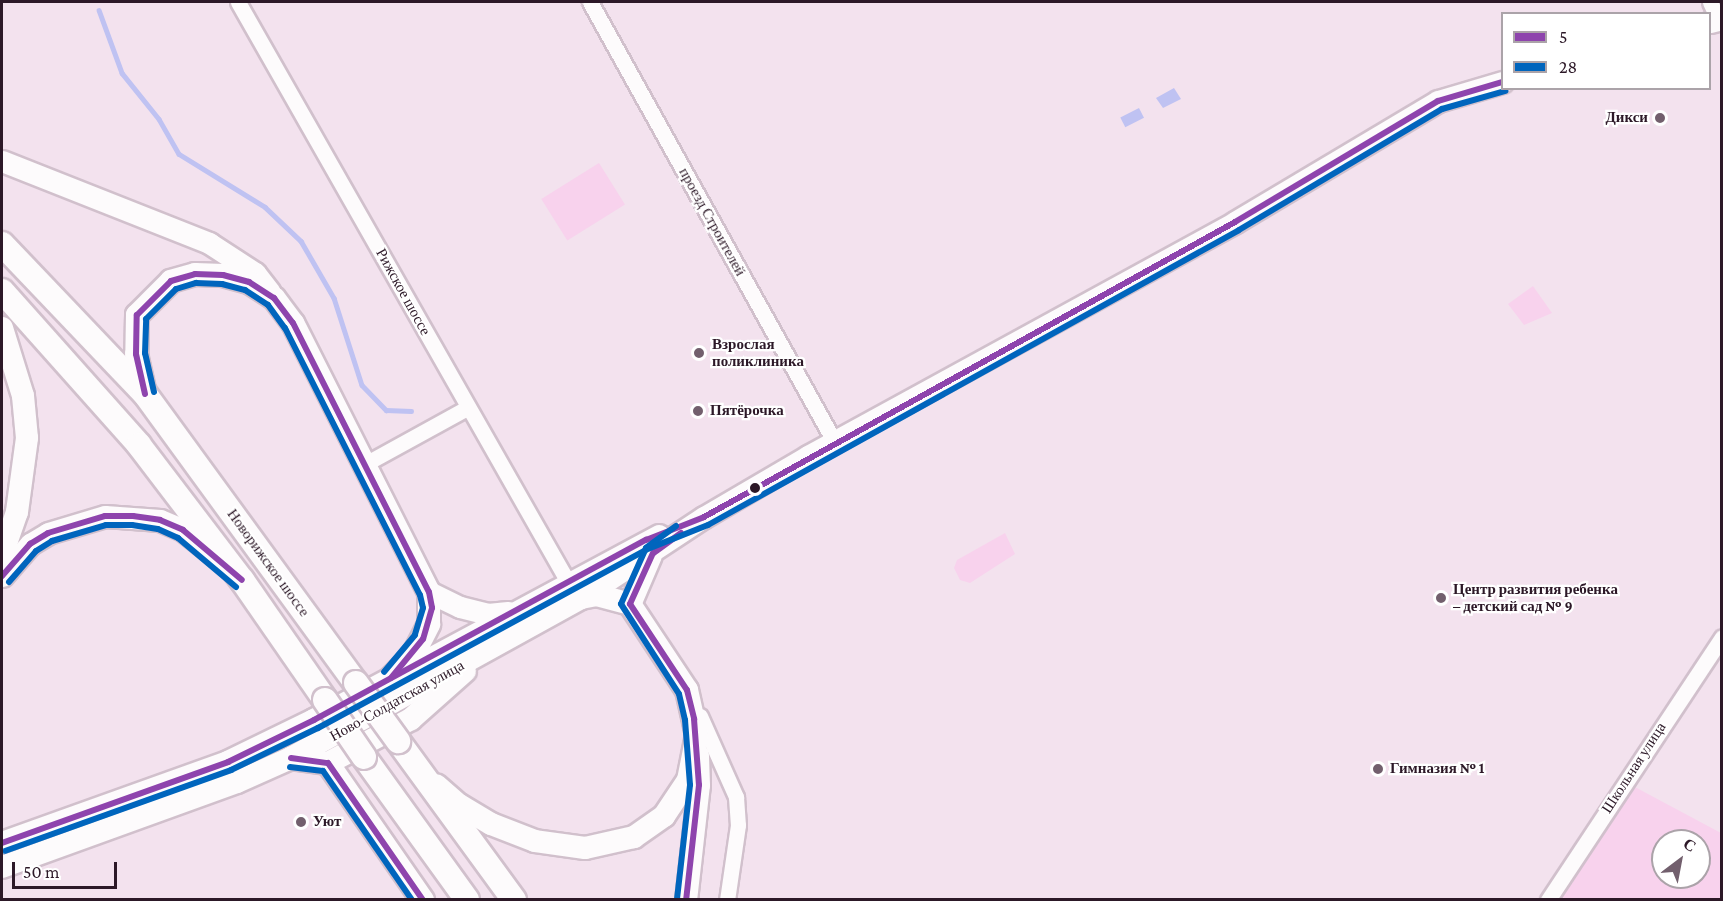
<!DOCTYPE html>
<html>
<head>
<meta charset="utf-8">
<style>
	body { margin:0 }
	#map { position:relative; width:1723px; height:901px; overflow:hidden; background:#f3e2ee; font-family:"Crimson Pro",serif }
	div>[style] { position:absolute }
	.green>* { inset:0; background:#f8d2ed; transform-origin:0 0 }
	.water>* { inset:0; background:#bfc2f2; transform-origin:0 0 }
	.stream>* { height:4.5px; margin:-2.25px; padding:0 2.25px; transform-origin:2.25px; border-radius:2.25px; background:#bfc2f2 }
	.roads { filter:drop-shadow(2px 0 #d1c0cc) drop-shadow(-2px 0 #d1c0cc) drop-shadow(0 2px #d1c0cc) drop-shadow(0 -2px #d1c0cc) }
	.minor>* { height:15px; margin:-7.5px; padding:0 7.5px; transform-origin:7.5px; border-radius:7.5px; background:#fdfbfc }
	.secondary>* { height:21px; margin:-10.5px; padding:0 10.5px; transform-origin:10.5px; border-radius:10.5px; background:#fdfbfc }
	.primary>* { height:22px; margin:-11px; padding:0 11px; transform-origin:11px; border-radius:11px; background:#fdfbfc }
	.trunk>* { height:24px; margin:-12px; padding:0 12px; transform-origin:12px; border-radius:12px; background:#fdfbfc }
	.bridges { filter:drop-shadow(2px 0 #d1c0cc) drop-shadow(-2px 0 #d1c0cc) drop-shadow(0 2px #d1c0cc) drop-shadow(0 -2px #d1c0cc) }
	.trunk-bridge>* { height:24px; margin:-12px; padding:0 12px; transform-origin:12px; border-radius:12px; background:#fdfbfc }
	.bus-1>* { height:6px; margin:-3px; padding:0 3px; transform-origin:3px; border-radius:3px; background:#8e44ad }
	.bus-2>* { height:6px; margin:-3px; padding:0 3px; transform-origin:3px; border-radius:3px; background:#0065bd }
	.dots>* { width:16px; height:16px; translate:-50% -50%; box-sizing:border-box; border:3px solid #fff; border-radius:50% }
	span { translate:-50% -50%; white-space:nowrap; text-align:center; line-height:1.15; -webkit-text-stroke:4.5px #fff; paint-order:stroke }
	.poi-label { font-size:15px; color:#2c1827; font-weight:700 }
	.right { translate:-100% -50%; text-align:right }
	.left { translate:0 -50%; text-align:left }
	.street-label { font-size:15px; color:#2c1827 }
	.frame { position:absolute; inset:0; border:3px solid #2c1827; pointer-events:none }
	.legend { position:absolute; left:1501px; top:12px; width:210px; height:78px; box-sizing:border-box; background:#fff; border:2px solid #aba3a9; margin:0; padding:8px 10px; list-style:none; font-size:18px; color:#2c1827 }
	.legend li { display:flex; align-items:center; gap:12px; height:30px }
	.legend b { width:30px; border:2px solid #aba3a9 }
	.north { position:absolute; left:1651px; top:829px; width:60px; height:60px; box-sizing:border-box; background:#fff; border:2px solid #aba3a9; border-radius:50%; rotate:32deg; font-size:16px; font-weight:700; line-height:24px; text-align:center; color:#2c1827 }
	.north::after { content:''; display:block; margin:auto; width:21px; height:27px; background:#725f6d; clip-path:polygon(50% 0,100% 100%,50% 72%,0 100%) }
	.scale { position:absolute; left:12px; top:862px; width:105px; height:27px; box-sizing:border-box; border:3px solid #2c1827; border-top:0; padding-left:8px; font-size:18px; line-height:21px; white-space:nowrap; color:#2c1827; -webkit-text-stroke:4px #fff; paint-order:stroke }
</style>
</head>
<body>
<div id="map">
	<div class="green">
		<div style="left:599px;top:163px;width:49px;height:68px;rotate:58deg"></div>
		<div style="clip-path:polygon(1533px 286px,1552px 313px,1524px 325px,1508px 304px)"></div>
		<div style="clip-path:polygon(1005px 533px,1015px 554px,970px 583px,960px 580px,954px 568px,957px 560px)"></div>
		<div style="clip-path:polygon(evenodd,1633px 786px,1721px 833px,1721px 899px,1559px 899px,1633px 786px,1663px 841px,1699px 841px,1699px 877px,1663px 877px,1663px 841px)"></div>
	</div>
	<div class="water">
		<div style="clip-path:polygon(1174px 88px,1181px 99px,1163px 108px,1156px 98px)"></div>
		<div style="left:1139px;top:108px;width:11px;height:21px;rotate:63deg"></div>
	</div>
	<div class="stream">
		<div style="left:99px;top:10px;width:67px;rotate:69.9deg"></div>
		<div style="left:122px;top:73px;width:59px;rotate:51.2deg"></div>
		<div style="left:159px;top:119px;width:40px;rotate:60.3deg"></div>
		<div style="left:179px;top:154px;width:101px;rotate:31.6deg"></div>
		<div style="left:265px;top:207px;width:50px;rotate:43.4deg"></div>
		<div style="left:301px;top:241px;width:66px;rotate:59.9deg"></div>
		<div style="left:334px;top:298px;width:91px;rotate:72.2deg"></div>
		<div style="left:362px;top:385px;width:35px;rotate:46deg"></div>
		<div style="left:386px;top:410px;width:25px;rotate:2deg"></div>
	</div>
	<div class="roads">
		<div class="minor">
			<div style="left:238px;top:2px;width:667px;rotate:60.36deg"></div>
			<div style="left:590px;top:2px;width:502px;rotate:60.93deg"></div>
			<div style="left:1710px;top:2px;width:19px;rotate:65deg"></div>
			<div style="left:365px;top:464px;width:116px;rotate:-28.8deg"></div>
			<div style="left:700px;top:716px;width:89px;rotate:66deg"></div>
			<div style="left:736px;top:797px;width:28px;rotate:86deg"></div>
			<div style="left:738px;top:825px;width:76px;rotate:98.3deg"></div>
			<div style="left:1548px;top:900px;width:315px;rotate:-56.5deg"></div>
		</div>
		<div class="secondary">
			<div style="left:1710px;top:22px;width:12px;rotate:-14deg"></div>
			<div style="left:2px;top:161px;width:223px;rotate:21.6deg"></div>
			<div style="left:209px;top:243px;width:55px;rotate:33.1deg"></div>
			<div style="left:255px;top:273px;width:24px;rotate:52deg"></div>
			<div style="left:2px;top:576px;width:43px;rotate:-48.8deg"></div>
			<div style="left:30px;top:544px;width:21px;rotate:-31deg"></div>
			<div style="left:48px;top:533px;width:59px;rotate:-16.6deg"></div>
			<div style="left:105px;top:516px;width:55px;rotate:4.2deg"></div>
			<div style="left:160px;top:520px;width:25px;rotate:23deg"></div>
			<div style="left:183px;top:530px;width:42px;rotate:38.2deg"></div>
			<div style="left:429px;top:592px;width:34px;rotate:26deg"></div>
			<div style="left:460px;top:607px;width:29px;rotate:14deg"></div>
			<div style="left:488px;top:614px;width:20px;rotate:-6deg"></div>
			<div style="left:581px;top:598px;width:147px;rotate:-33.4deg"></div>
			<div style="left:704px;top:517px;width:121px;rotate:-30.4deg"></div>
			<div style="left:808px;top:456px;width:487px;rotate:-28.7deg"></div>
			<div style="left:1235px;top:222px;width:236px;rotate:-30.8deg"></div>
			<div style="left:1438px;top:101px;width:67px;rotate:-16.5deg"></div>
			<div style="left:630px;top:604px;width:53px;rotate:-66.8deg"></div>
			<div style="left:398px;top:675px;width:296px;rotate:-28.2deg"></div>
			<div style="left:686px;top:900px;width:116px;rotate:-83.6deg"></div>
			<div style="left:699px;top:785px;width:31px;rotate:-92deg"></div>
		</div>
		<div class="primary">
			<div style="left:2px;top:328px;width:71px;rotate:72.8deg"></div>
			<div style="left:23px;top:396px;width:42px;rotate:84.6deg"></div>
			<div style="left:27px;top:438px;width:75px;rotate:97.7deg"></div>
			<div style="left:17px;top:512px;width:46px;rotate:109.2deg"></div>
			<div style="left:291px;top:758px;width:37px;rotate:8deg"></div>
			<div style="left:328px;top:763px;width:167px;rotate:55.3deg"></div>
			<div style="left:328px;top:763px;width:94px;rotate:-27.9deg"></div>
			<div style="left:411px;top:719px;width:72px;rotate:-41.6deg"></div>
			<div style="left:2px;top:843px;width:240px;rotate:-19.7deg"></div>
			<div style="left:228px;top:762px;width:96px;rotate:-26deg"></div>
			<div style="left:314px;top:720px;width:85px;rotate:-28.1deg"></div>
			<div style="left:389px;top:680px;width:34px;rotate:-45deg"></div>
			<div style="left:413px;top:656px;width:36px;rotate:-63deg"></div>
			<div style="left:429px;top:624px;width:32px;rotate:-90deg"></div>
			<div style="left:429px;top:592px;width:301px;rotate:-116.8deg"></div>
			<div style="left:293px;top:323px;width:31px;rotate:-127deg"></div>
			<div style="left:274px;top:298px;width:30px;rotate:-147deg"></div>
			<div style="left:249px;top:282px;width:27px;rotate:-165deg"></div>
			<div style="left:223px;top:275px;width:28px;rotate:-178deg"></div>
			<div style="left:195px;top:274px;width:25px;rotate:164deg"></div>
			<div style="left:171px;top:281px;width:48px;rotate:135deg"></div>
			<div style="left:137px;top:315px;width:39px;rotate:91deg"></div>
			<div style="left:136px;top:354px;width:41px;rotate:77.3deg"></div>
			<div style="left:2px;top:867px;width:250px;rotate:-19.9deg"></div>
			<div style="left:237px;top:782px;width:59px;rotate:-24deg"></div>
			<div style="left:291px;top:758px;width:331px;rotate:-28.9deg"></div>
			<div style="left:581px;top:598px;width:16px;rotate:-11deg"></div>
			<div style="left:597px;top:595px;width:34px;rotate:15deg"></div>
			<div style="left:630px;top:604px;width:103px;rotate:56.5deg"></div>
			<div style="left:687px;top:690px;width:46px;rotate:77.5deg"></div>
			<div style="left:697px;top:735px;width:46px;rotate:101.3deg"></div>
			<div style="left:688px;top:780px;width:43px;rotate:123.7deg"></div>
			<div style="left:664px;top:816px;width:37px;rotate:145deg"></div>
			<div style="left:634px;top:837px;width:50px;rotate:167.3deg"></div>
			<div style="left:585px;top:848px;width:50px;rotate:-172deg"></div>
			<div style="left:535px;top:841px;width:47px;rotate:-158.9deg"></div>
			<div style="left:491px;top:824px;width:37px;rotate:-149deg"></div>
			<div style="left:459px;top:805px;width:30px;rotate:-139deg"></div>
		</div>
		<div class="trunk">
			<div style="left:2px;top:244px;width:207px;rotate:46.4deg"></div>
			<div style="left:145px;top:394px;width:358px;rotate:53.9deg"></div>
			<div style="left:2px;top:291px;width:206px;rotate:48.3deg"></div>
			<div style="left:139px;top:445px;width:170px;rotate:52.7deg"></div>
			<div style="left:242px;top:580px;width:146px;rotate:55.3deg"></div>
			<div style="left:398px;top:741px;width:197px;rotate:53.9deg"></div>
			<div style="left:364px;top:757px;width:176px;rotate:54.2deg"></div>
		</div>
	</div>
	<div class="bridges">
		<div class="trunk-bridge">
			<div style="left:356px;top:683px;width:72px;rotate:54.1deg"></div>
			<div style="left:325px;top:700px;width:69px;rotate:55.6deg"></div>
		</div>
	</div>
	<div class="bus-1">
		<div style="left:145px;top:394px;width:41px;rotate:-102.7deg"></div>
		<div style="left:136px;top:354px;width:39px;rotate:-89deg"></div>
		<div style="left:137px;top:315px;width:48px;rotate:-45deg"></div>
		<div style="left:171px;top:281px;width:25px;rotate:-16deg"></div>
		<div style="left:195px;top:274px;width:28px;rotate:2deg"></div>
		<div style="left:223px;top:275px;width:27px;rotate:15deg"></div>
		<div style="left:249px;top:282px;width:30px;rotate:33deg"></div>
		<div style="left:274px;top:298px;width:31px;rotate:53deg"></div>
		<div style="left:293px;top:323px;width:301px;rotate:63.2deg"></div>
		<div style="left:429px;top:592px;width:16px;rotate:79deg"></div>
		<div style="left:432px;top:608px;width:32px;rotate:106deg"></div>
		<div style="left:423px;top:639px;width:50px;rotate:129.4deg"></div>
		<div style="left:681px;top:533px;width:34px;rotate:144deg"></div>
		<div style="left:653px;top:553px;width:56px;rotate:114.3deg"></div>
		<div style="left:630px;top:604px;width:103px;rotate:56.5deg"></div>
		<div style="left:687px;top:690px;width:30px;rotate:76deg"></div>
		<div style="left:694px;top:719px;width:66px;rotate:85.7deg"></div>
		<div style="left:699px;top:785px;width:116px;rotate:96.4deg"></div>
		<div style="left:2px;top:576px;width:43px;rotate:-48.8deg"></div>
		<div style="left:30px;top:544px;width:21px;rotate:-31deg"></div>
		<div style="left:48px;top:533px;width:59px;rotate:-16.6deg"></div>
		<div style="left:105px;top:516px;width:28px"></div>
		<div style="left:133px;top:516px;width:27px;rotate:8deg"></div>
		<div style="left:160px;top:520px;width:25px;rotate:23deg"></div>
		<div style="left:183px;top:530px;width:77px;rotate:40.3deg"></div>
		<div style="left:291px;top:758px;width:37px;rotate:8deg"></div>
		<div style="left:328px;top:763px;width:167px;rotate:55.3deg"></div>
		<div style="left:2px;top:843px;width:240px;rotate:-19.7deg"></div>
		<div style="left:228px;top:762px;width:96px;rotate:-26deg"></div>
		<div style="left:314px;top:720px;width:378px;rotate:-28.5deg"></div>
		<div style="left:646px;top:540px;width:62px;rotate:-21.6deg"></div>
		<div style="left:704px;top:517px;width:607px;rotate:-29.05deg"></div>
		<div style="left:1235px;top:222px;width:236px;rotate:-30.8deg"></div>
		<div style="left:1438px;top:101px;width:67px;rotate:-16.5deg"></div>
	</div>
	<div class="bus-2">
		<div style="left:154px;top:392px;width:40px;rotate:-103deg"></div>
		<div style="left:145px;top:353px;width:34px;rotate:-88deg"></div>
		<div style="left:146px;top:319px;width:42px;rotate:-45deg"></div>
		<div style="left:176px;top:289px;width:21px;rotate:-17deg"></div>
		<div style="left:196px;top:283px;width:26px;rotate:2deg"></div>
		<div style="left:222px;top:284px;width:24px;rotate:15deg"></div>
		<div style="left:245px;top:290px;width:27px;rotate:33deg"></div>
		<div style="left:268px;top:305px;width:29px;rotate:54deg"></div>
		<div style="left:285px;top:328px;width:299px;rotate:63.2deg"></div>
		<div style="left:420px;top:595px;width:13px;rotate:77deg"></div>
		<div style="left:423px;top:608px;width:28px;rotate:107deg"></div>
		<div style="left:415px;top:635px;width:48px;rotate:130deg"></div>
		<div style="left:676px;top:526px;width:37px;rotate:144deg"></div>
		<div style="left:646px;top:548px;width:61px;rotate:114.1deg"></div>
		<div style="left:621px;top:604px;width:107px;rotate:57.2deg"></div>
		<div style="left:679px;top:694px;width:27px;rotate:77deg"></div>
		<div style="left:685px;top:720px;width:65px;rotate:85.6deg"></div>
		<div style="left:690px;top:785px;width:115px;rotate:96.5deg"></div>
		<div style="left:9px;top:582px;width:41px;rotate:-48.9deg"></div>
		<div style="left:36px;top:551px;width:19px;rotate:-32deg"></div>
		<div style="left:52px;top:541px;width:56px;rotate:-16.5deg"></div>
		<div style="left:106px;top:525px;width:26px"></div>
		<div style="left:132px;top:525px;width:26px;rotate:9deg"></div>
		<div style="left:158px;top:529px;width:22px;rotate:24deg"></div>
		<div style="left:178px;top:538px;width:76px;rotate:40.2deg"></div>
		<div style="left:290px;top:767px;width:33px;rotate:7deg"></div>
		<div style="left:323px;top:771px;width:157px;rotate:55.4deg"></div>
		<div style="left:5px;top:851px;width:240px;rotate:-19.7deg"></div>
		<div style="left:231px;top:770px;width:97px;rotate:-25.8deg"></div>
		<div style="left:318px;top:728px;width:378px;rotate:-28.5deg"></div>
		<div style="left:650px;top:548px;width:62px;rotate:-21.6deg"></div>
		<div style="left:708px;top:525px;width:607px;rotate:-29.05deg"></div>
		<div style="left:1239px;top:230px;width:236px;rotate:-30.8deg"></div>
		<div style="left:1442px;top:109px;width:66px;rotate:-15.9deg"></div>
	</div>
	<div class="dots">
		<div style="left:1660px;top:118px;background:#725f6d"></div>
		<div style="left:699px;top:353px;background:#725f6d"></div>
		<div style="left:698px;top:411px;background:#725f6d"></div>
		<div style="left:755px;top:488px;background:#2c1827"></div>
		<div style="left:1441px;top:598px;background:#725f6d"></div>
		<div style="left:1378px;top:769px;background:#725f6d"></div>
		<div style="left:301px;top:822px;background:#725f6d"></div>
	</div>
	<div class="poi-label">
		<span class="right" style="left:1648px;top:118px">Дикси</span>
		<span class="left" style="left:712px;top:353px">Взрослая<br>поликлиника</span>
		<span class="left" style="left:710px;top:411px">Пятёрочка</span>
		<span class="left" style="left:1453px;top:598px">Центр развития ребенка<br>– детский сад № 9</span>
		<span class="left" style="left:1390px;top:769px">Гимназия № 1</span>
		<span class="left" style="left:313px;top:822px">Уют</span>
	</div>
	<div class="street-label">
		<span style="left:712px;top:222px;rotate:61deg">проезд Строителей</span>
		<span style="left:403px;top:292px;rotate:61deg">Рижское шоссе</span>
		<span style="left:268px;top:563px;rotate:54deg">Новорижское шоссе</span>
		<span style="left:397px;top:701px;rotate:-29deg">Ново-Солдатская улица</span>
		<span style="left:1634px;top:768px;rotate:-57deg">Школьная улица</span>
	</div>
	<div class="frame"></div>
	<ul class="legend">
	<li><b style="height:8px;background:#8e44ad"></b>5</li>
	<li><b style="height:8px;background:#0065bd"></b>28</li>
	</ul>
	<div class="north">С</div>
	<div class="scale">50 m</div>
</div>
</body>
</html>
